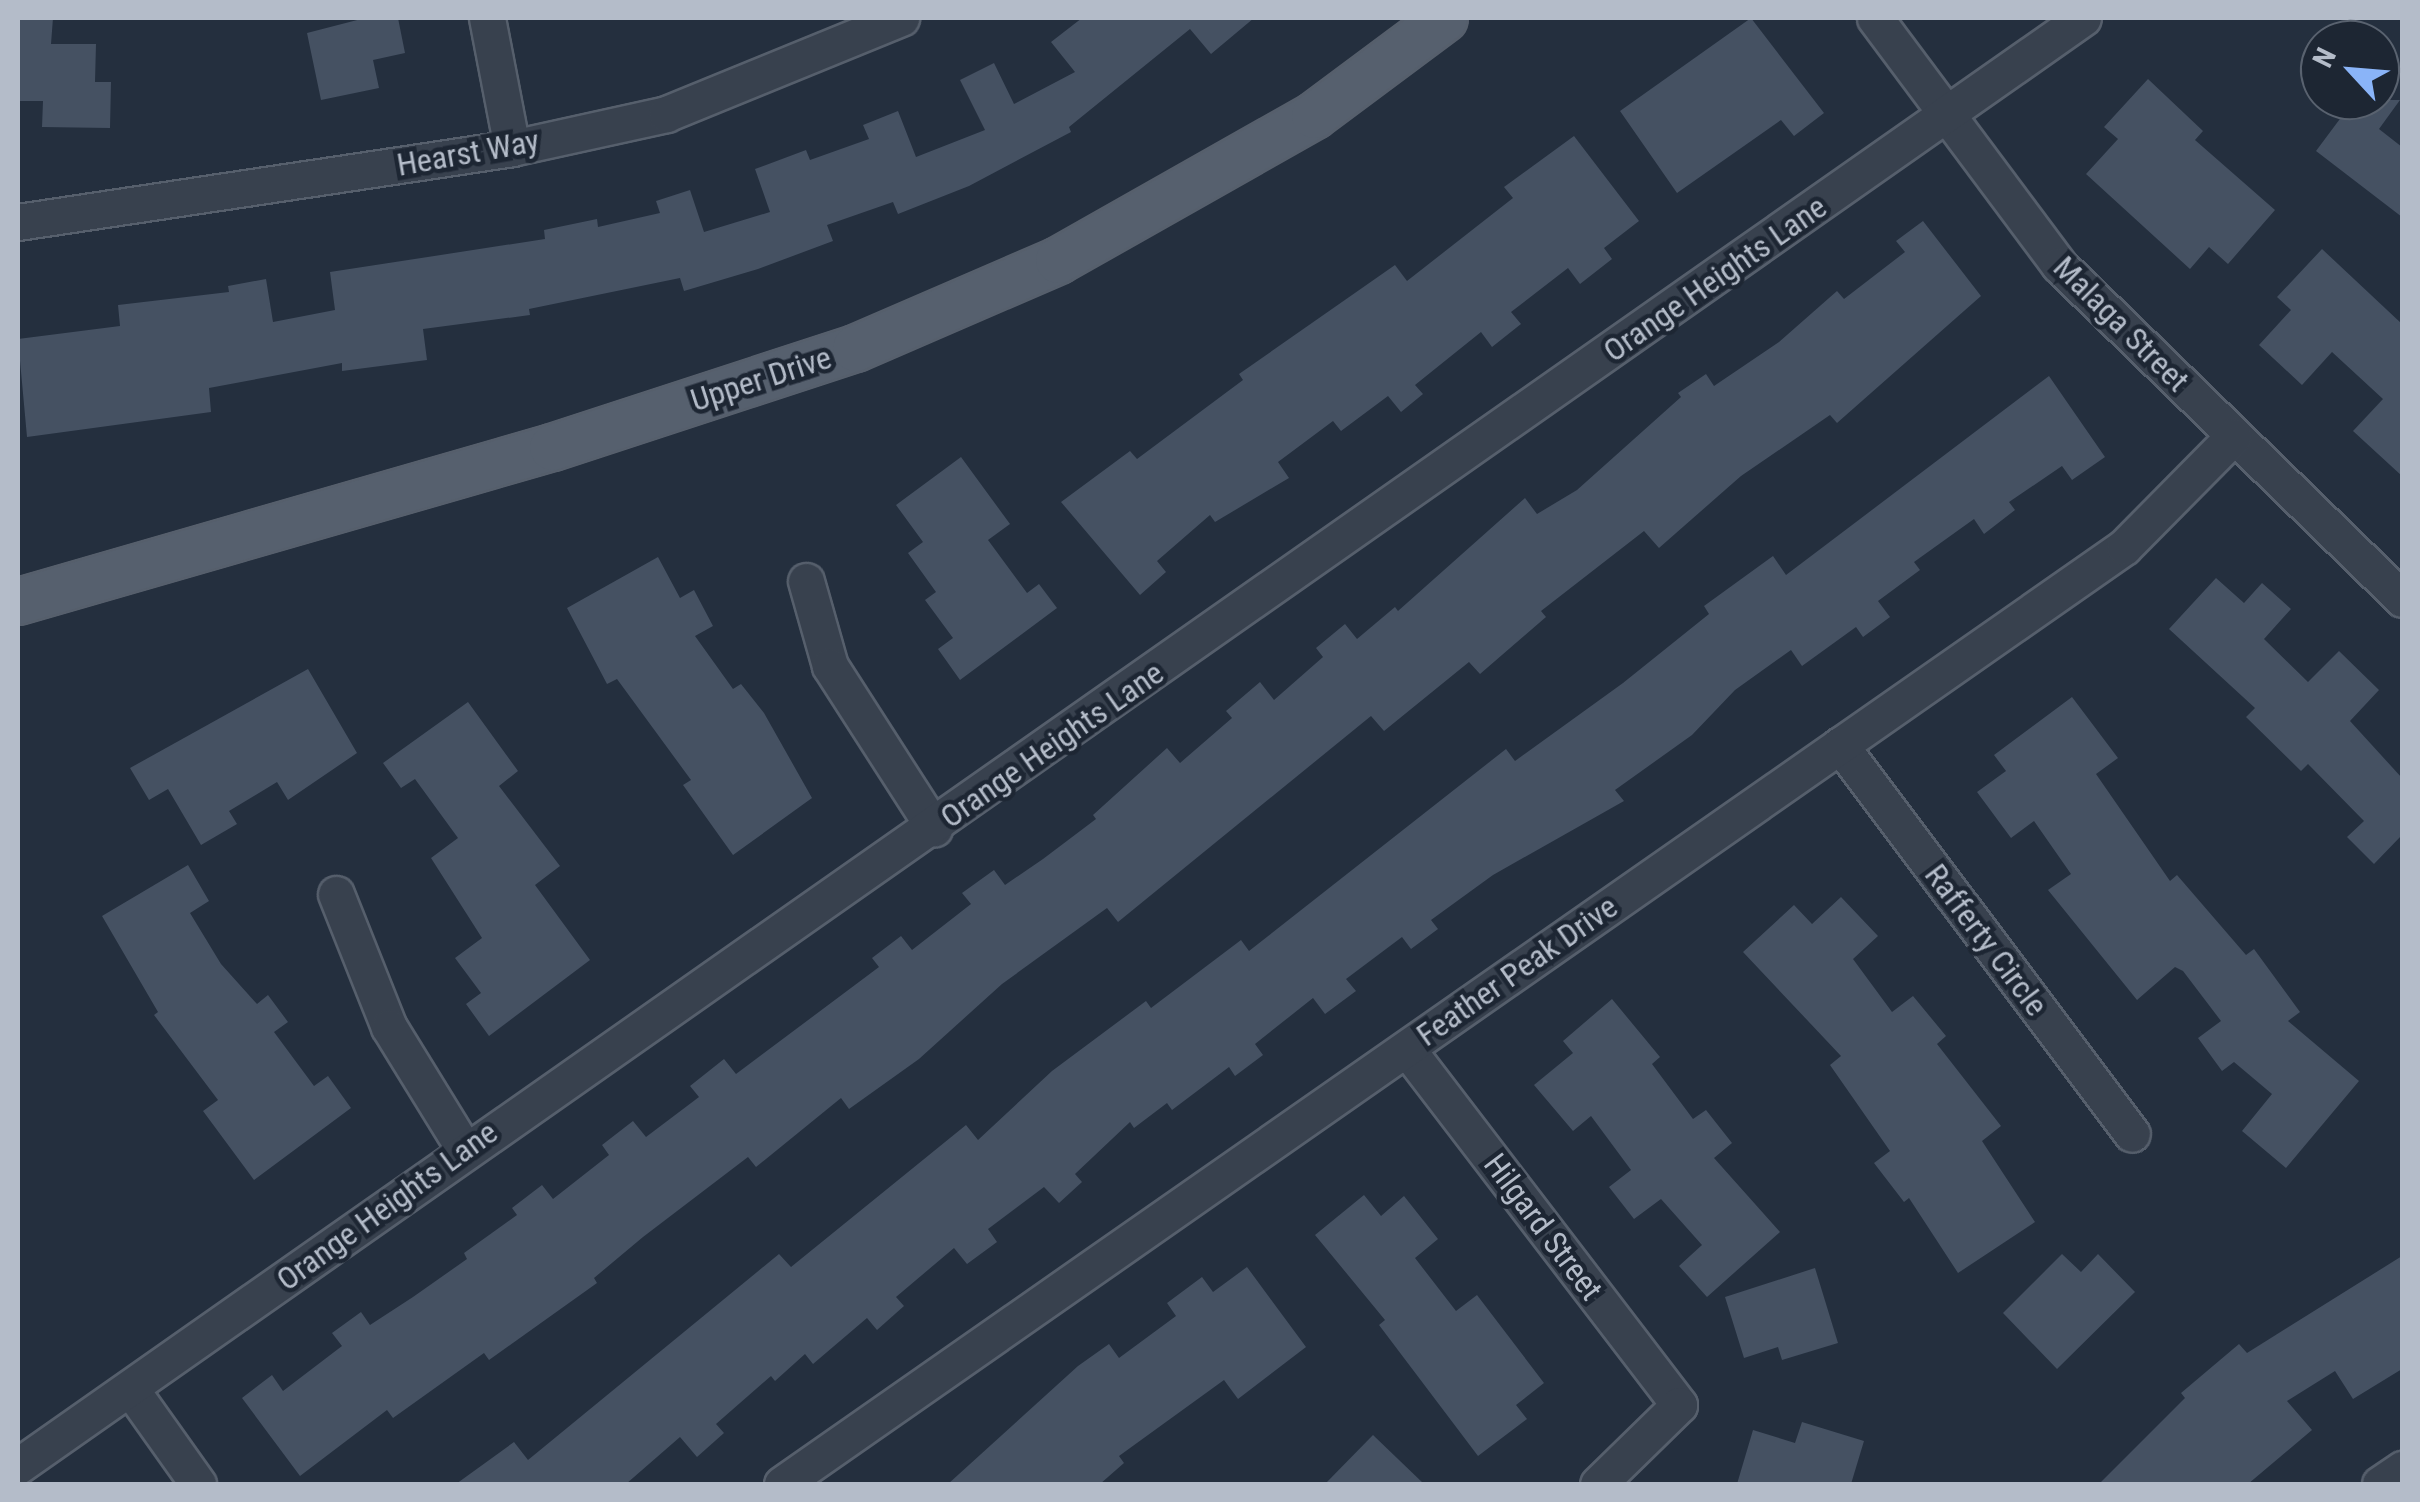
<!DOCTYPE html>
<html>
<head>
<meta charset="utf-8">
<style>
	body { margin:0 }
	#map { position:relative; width:2420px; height:1502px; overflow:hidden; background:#242f3e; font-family:"Roboto Condensed",sans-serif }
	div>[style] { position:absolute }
	.building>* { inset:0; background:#455162 }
	.roads { filter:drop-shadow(2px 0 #565f6c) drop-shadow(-2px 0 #565f6c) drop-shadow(0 2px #565f6c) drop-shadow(0 -2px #565f6c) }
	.minor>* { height:35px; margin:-17.5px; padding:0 17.5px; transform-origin:17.5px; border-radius:17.5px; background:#38414e }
	.major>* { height:45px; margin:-22.5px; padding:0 22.5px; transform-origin:22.5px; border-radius:22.5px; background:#56606e }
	span { translate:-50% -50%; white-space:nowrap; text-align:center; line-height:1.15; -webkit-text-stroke:9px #1d2633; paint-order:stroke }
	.street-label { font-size:32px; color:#b4bcc9 }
	.frame { position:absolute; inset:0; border:20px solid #b4bcc9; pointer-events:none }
	.north { position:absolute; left:2300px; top:20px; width:100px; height:100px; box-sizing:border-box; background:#1d2633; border:2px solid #59626f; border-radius:50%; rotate:296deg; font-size:28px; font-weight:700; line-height:40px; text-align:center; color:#b4bcc9 }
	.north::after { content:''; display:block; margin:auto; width:35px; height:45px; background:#8ab4f8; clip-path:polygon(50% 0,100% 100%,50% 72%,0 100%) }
</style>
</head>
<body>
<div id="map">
	<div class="building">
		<div style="clip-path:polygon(18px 18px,53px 18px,51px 44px,96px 44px,95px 82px,111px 82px,110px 128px,42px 127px,43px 101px,18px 101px)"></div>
		<div style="clip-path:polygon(365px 18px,398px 18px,405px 53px,373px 60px,379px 88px,321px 100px,307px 33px)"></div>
		<div style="clip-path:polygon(1082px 18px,1254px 18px,1211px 54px,1190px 29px,1069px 127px,1071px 132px,969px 186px,898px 214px,893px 202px,827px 225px,833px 241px,758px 269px,684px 291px,680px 278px,529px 309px,530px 315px,423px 329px,427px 360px,342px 371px,342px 363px,209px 388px,211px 412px,27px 437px,18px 339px,120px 326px,118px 305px,229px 292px,228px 286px,266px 279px,273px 322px,335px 310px,330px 272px,545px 239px,544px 230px,597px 219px,598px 227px,660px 213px,656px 201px,690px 190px,704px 232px,770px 212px,755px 169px,806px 150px,810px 160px,869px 139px,863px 125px,898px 111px,916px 157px,985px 130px,960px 80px,994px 63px,1014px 104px,1075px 72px,1051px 42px)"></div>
		<div style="clip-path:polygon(1751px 18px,1824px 113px,1794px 136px,1781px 120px,1677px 193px,1620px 111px)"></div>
		<div style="clip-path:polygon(2148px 79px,2203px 131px,2195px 140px,2275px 210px,2228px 264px,2209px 247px,2190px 269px,2086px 174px,2118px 139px,2104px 127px)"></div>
		<div style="clip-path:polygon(2354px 100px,2400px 100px,2379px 129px,2402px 147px,2402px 217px,2316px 151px)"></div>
		<div style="clip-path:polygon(1574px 136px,1639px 221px,1604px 248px,1612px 259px,1580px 284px,1568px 268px,1511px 312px,1521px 324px,1492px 347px,1481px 332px,1415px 385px,1423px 394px,1401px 412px,1388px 396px,1341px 431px,1333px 421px,1278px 462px,1289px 478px,1215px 522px,1210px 515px,1157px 561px,1166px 572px,1140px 595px,1061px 502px,1130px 451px,1137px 459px,1243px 380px,1239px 374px,1395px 265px,1407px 281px,1513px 198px,1504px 187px)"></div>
		<div style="clip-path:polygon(1923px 221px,1981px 296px,1837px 423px,1830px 415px,1741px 476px,1659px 548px,1644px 531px,1541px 611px,1546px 617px,1480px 674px,1469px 662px,1384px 731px,1371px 716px,1118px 922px,1107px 908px,1002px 984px,919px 1059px,849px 1109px,841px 1098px,756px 1167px,748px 1157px,643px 1237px,594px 1278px,597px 1283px,489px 1360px,484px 1353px,393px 1418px,387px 1410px,300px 1476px,242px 1398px,272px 1375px,283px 1391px,342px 1346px,332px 1333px,361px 1312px,370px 1325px,413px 1297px,467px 1259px,464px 1253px,517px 1215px,512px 1208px,542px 1185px,553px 1199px,609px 1155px,602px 1145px,633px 1121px,646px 1137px,699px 1097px,690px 1086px,724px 1059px,736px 1074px,879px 967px,872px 958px,901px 936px,912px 950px,971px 904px,962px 893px,994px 870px,1005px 885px,1043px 859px,1096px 819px,1093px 815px,1167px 748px,1180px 763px,1232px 718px,1226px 711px,1260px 682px,1274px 700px,1323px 657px,1316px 648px,1345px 624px,1357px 639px,1395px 607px,1398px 611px,1525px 498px,1537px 514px,1577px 490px,1681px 397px,1678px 393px,1706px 374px,1714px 386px,1779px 342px,1837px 291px,1844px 299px,1905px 252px,1896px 241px)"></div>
		<div style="clip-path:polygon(2322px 249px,2402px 324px,2402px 476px,2353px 431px,2383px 399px,2332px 352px,2302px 385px,2259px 345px,2291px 310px,2277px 297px)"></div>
		<div style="clip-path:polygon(2049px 376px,2105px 457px,2072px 480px,2062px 466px,2009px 502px,2015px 510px,1984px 534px,1974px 519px,1914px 562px,1920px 570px,1878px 601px,1890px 617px,1863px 637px,1856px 627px,1802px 666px,1791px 650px,1735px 690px,1692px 735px,1615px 790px,1624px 801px,1493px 875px,1431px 920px,1438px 929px,1411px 949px,1402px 937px,1346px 979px,1356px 991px,1325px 1014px,1313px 998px,1255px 1044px,1263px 1055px,1235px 1076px,1229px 1067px,1172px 1110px,1167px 1103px,1134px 1128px,1130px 1122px,1075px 1174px,1082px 1182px,1059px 1203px,1044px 1187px,988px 1229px,997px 1242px,967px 1264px,954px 1248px,896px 1297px,904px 1306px,877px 1330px,867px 1318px,813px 1364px,805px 1354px,775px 1381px,771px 1376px,716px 1424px,724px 1433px,697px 1457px,680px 1437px,626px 1484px,456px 1484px,514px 1442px,528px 1460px,779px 1254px,791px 1267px,966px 1125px,978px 1140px,1052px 1071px,1146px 1001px,1151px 1008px,1241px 940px,1249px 951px,1506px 749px,1515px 761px,1623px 683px,1709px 614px,1704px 606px,1773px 556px,1786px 575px)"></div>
		<div style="clip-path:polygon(961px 457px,1010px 524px,988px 540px,1027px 593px,1039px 584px,1057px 608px,960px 680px,938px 649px,953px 638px,925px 600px,936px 592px,908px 553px,923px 542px,896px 505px)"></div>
		<div style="clip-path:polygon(658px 557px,680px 598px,694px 590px,713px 626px,695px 636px,733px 689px,741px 684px,764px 713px,812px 798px,733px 855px,683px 785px,691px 780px,617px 679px,607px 684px,567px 608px)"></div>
		<div style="clip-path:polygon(2216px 578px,2244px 603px,2262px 583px,2291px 609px,2264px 639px,2308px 682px,2339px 651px,2379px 690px,2350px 721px,2402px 778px,2402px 835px,2374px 864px,2347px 837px,2364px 821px,2308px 764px,2301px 771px,2246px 717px,2255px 708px,2169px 629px)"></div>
		<div style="clip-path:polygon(308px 669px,357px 753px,288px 800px,277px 782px,229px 811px,237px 824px,201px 845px,168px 789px,149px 800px,130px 768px)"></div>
		<div style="clip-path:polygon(2072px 697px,2118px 758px,2096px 774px,2170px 881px,2177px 875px,2246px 955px,2254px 949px,2300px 1012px,2288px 1021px,2359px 1081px,2286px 1168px,2242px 1131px,2272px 1094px,2234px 1062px,2222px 1071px,2198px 1038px,2221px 1021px,2183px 971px,2175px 967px,2137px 1000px,2048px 890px,2071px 874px,2034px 821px,2011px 838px,1977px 792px,2006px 771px,1994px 755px)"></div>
		<div style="clip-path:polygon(468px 702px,518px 771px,499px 786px,560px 866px,535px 885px,590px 960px,489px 1036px,466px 1004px,481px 993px,455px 958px,482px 938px,431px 858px,458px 838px,415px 779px,401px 788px,383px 763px)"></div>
		<div style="clip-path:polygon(188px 865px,209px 901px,190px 913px,221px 964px,257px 1004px,268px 995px,288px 1022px,274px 1032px,314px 1086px,328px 1076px,351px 1108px,254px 1180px,203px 1111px,218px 1100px,154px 1015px,158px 1012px,102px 916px)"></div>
		<div style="clip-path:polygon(1841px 897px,1878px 936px,1853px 959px,1892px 1012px,1913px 996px,1946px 1036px,1937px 1044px,2001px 1126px,1982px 1141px,2035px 1222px,1958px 1273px,1909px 1198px,1904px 1202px,1874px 1163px,1890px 1151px,1830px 1065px,1841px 1056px,1743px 952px,1794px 905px,1812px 924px)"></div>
		<div style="clip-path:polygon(1612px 999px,1660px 1057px,1652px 1064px,1693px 1119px,1706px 1110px,1732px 1143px,1714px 1158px,1780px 1232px,1707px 1297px,1679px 1266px,1702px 1245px,1661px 1199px,1634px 1219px,1609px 1187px,1631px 1170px,1591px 1116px,1573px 1131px,1534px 1085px,1573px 1053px,1563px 1041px)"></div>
		<div style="clip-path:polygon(1364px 1195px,1381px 1216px,1404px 1196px,1438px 1239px,1415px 1258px,1456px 1311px,1477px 1295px,1544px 1383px,1516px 1405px,1527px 1419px,1478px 1456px,1379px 1325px,1385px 1320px,1315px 1235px)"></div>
		<div style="clip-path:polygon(2062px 1254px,2081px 1272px,2098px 1254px,2135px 1292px,2057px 1369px,2003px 1313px)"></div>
		<div style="clip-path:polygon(2402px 1256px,2402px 1369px,2353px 1399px,2335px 1371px,2287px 1401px,2312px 1430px,2248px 1484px,2099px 1484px,2185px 1398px,2181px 1393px,2239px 1344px,2247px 1353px)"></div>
		<div style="clip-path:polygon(1247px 1267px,1306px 1347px,1238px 1399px,1224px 1380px,1119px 1456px,1124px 1463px,1100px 1484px,948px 1484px,1078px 1366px,1109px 1344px,1119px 1358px,1176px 1316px,1167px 1303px,1202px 1277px,1213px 1292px)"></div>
		<div style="clip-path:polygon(1815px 1268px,1838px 1343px,1782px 1360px,1778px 1347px,1744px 1358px,1725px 1297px)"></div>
		<div style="clip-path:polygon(1802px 1422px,1864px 1441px,1851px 1484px,1737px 1484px,1753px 1430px,1795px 1443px)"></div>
		<div style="clip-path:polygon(1373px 1435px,1424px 1484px,1325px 1484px)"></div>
	</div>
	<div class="roads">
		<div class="minor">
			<div style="left:487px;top:18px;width:132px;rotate:79.1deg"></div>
			<div style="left:1875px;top:18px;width:308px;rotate:53.3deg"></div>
			<div style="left:2059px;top:265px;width:479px;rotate:44.2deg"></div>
			<div style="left:18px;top:222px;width:500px;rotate:-8.5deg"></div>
			<div style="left:512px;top:148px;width:158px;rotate:-12.4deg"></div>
			<div style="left:666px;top:114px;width:254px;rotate:-22.2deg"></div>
			<div style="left:806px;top:581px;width:88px;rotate:74.2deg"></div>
			<div style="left:830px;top:666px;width:193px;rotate:57.3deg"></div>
			<div style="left:1840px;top:745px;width:486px;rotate:53.1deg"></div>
			<div style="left:336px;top:894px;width:143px;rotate:68.3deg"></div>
			<div style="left:389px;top:1027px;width:143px;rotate:58.4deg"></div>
			<div style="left:1407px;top:1049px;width:448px;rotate:52.6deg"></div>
			<div style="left:1679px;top:1405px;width:113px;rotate:135.7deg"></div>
			<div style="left:132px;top:1391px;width:114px;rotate:54.6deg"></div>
			<div style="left:18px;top:1466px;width:2522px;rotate:-35.04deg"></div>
			<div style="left:782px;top:1484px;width:1637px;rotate:-34.92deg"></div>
			<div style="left:2124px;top:547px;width:156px;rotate:-45.3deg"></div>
			<div style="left:2380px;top:1484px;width:27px;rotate:-34deg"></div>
		</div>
		<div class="major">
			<div style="left:18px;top:601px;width:556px;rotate:-16.09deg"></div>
			<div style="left:552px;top:447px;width:319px;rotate:-18.1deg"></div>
			<div style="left:855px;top:348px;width:221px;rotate:-23.4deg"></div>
			<div style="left:1058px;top:260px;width:294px;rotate:-29.5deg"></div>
			<div style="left:1314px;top:115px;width:162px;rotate:-36.7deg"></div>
		</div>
	</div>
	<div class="street-label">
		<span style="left:468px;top:153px;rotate:-10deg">Hearst Way</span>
		<span style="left:1715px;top:279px;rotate:-35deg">Orange Heights Lane</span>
		<span style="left:2121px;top:324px;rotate:45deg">Malaga Street</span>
		<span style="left:761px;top:379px;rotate:-18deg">Upper Drive</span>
		<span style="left:1052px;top:745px;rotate:-35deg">Orange Heights Lane</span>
		<span style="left:1986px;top:940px;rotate:53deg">Rafferty Circle</span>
		<span style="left:1517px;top:971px;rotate:-35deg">Feather Peak Drive</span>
		<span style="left:387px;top:1206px;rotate:-36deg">Orange Heights Lane</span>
		<span style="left:1543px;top:1227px;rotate:53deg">Hilgard Street</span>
	</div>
	<div class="frame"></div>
	<div class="north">N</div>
</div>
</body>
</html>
